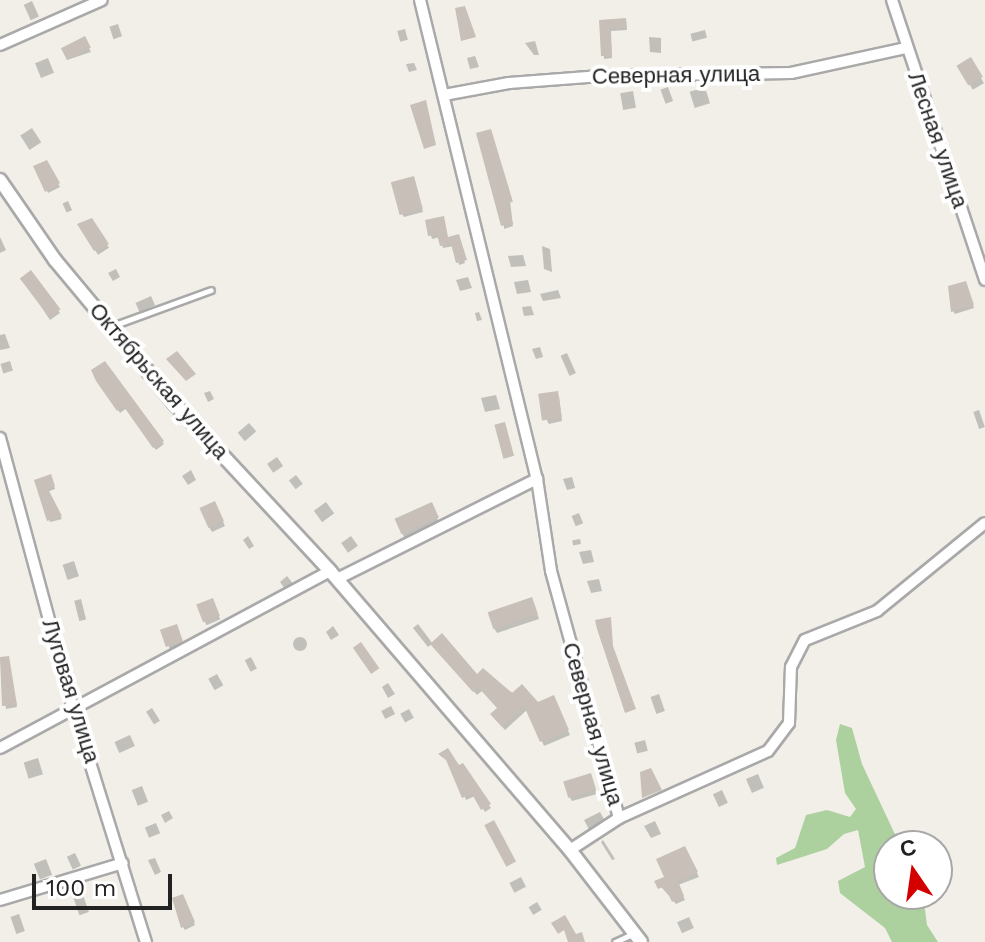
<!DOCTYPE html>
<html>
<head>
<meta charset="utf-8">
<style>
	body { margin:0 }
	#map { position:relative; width:985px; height:942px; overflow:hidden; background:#f2efe9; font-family:"Work Sans",sans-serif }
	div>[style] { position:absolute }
	.forest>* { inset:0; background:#add19e }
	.shadow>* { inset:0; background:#0003; transform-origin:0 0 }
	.round { border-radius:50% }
	.building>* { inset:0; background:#c7bfb8; transform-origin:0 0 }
	.roads { filter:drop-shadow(2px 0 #a9a9a9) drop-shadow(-2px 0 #a9a9a9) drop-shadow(0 2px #a9a9a9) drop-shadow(0 -2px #a9a9a9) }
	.service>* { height:5px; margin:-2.5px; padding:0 2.5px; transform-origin:2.5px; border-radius:2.5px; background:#fff }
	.minor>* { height:10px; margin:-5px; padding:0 5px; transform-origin:5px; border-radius:5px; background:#fff }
	.tertiary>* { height:12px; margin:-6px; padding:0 6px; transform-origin:6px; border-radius:6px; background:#fff }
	span { translate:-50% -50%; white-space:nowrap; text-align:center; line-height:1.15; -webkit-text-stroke:8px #fff; paint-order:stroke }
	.street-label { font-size:22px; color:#222 }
	.north { position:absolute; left:873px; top:830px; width:80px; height:80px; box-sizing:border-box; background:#fff; border:2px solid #a7a7a7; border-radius:50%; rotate:347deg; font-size:22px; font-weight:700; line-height:32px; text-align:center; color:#222 }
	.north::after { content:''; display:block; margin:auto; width:28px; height:36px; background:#d40000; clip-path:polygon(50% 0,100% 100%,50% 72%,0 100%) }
	.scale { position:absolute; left:32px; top:874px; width:140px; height:36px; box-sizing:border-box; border:4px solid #222; border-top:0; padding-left:10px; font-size:24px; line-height:28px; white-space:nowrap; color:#222; -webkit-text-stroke:6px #fff; paint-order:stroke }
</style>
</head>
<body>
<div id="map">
	<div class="forest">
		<div style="clip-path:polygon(840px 724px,852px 728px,862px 764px,900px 845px,889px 846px,889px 894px,923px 894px,927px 925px,938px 942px,892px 942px,885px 928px,840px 893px,838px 881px,865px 867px,858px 830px,844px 834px,827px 849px,777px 865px,776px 858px,795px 848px,806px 815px,827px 810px,850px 817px,856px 809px,845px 793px,836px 740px)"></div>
	</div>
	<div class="shadow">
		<div style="left:32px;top:1px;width:17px;height:9px;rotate:66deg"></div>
		<div style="clip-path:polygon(625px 20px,627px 30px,611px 31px,612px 58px,604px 59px,601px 21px)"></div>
		<div style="left:118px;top:24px;width:13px;height:9px;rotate:72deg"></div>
		<div style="left:405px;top:29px;width:11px;height:8px;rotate:75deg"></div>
		<div style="left:705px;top:30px;width:8px;height:15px;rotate:76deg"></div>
		<div style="clip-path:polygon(649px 37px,661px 38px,661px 53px,650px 52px)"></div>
		<div style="clip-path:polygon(84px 38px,91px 52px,67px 60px,66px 57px)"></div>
		<div style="clip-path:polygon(535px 41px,539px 55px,534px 55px,525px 43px)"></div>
		<div style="clip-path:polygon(475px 56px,479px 67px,470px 69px,467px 58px)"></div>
		<div style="left:48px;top:58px;width:16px;height:14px;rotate:68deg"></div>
		<div style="left:970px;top:59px;width:28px;height:13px;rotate:60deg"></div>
		<div style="clip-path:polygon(414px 63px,417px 70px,409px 72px,406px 64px)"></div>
		<div style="left:668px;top:87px;width:15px;height:8px;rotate:70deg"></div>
		<div style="left:705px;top:87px;width:17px;height:16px;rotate:73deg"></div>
		<div style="left:633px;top:91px;width:17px;height:13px;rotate:80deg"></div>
		<div style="left:32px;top:128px;width:17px;height:14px;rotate:57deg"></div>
		<div style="clip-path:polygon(46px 162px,60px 187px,48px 193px,36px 167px)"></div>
		<div style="clip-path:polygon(414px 181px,423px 212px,404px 217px,402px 214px)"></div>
		<div style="clip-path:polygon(508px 185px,513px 226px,504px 229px,504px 186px)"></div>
		<div style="left:68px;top:201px;width:10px;height:6px;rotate:66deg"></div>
		<div style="left:91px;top:220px;width:33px;height:13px;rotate:57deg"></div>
		<div style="clip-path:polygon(427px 222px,448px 239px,457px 237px,465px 263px,459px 265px,454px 246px,443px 248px,440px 237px,432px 239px)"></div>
		<div style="clip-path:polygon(0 237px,6px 250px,0 253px)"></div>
		<div style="clip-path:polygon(542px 246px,550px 249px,552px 272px,544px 269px)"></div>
		<div style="clip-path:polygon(523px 255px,526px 266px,511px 267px,508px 256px)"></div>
		<div style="clip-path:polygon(116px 269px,120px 277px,113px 281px,108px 273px)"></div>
		<div style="clip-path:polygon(30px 272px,60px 313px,50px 320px,22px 278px)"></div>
		<div style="clip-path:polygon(468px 277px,472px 288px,460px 291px,456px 280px)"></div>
		<div style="clip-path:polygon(528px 280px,531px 292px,517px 294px,514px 282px)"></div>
		<div style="clip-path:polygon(966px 286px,974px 308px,955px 314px,953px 311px)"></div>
		<div style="clip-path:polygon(558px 290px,561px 298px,543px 301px,540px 294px)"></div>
		<div style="left:151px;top:296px;width:10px;height:17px;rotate:66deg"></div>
		<div style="clip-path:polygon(531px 306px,534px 315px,524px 316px,522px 307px)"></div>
		<div style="clip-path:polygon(479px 312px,482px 320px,477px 321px,475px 313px)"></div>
		<div style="clip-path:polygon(5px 334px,10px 348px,0 350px,0 335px)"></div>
		<div style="clip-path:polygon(540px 347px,543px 357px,536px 359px,532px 349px)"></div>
		<div style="left:567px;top:353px;width:22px;height:7px;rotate:66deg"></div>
		<div style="left:10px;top:361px;width:10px;height:10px;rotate:73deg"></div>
		<div style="clip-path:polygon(104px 364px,164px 444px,156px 450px,127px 408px,120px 413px,94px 371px)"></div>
		<div style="clip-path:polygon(210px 391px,214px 399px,208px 402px,204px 393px)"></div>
		<div style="clip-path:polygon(496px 395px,500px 409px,485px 412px,481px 398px)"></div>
		<div style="clip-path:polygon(559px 396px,562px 421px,549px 424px,547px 421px)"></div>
		<div style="left:979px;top:410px;width:18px;height:6px;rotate:71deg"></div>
		<div style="left:249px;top:423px;width:11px;height:15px;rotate:49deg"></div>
		<div style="left:277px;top:457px;width:11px;height:12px;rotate:56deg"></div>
		<div style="clip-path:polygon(191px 470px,196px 480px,188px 485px,182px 476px)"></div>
		<div style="left:296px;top:475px;width:11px;height:9px;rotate:52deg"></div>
		<div style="clip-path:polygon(572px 477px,575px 488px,567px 490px,563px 479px)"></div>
		<div style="clip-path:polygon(52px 479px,55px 489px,47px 492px,62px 519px,50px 522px,36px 481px)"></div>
		<div style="left:326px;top:502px;width:14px;height:15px;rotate:54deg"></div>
		<div style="left:431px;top:505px;width:19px;height:38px;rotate:65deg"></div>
		<div style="clip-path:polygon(217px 508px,225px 526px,212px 532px,209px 527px)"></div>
		<div style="left:579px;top:513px;width:11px;height:8px;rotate:68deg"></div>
		<div style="clip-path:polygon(248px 536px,254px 546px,249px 549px,243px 540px)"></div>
		<div style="left:351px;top:536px;width:12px;height:12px;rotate:55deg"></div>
		<div style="left:580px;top:539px;width:5px;height:8px;rotate:79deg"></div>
		<div style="clip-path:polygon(591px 550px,594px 562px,583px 564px,579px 552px)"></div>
		<div style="left:74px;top:561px;width:16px;height:12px;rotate:72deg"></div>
		<div style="clip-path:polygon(287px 576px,294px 585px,285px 589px,280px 582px)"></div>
		<div style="clip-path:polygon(599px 579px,602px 591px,591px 593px,587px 581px)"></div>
		<div style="left:81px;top:599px;width:21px;height:7px;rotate:76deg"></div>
		<div style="left:212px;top:600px;width:21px;height:15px;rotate:67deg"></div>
		<div style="clip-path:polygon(534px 604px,539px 619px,497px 633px,494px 628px)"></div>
		<div style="clip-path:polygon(418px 624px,433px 644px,476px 676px,538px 704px,555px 702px,570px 735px,544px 746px,528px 709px,505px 730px,495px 719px,499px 709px,482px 691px,477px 695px,432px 644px,428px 647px,413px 628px)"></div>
		<div style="clip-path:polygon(333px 626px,339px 635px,331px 640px,326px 632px)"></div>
		<div style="left:176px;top:627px;width:18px;height:14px;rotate:68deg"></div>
		<div class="round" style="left:293px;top:637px;width:14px;height:14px"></div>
		<div style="left:251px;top:657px;width:13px;height:7px;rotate:63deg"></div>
		<div style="clip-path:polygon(8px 658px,17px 707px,6px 709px,0 659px)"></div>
		<div style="left:217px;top:674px;width:13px;height:10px;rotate:61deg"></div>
		<div style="clip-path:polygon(388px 683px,395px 694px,388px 698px,382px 687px)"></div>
		<div style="left:659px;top:694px;width:18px;height:9px;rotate:71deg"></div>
		<div style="left:391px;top:706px;width:9px;height:11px;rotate:63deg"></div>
		<div style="left:152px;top:708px;width:15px;height:7px;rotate:58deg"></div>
		<div style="left:409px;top:709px;width:10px;height:10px;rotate:61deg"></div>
		<div style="left:130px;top:735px;width:12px;height:17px;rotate:66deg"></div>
		<div style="left:645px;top:740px;width:11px;height:11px;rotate:75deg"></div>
		<div style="clip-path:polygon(447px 750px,491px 808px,485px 812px,475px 796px,466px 800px,450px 762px,440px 755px)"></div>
		<div style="left:38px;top:758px;width:17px;height:15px;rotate:73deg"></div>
		<div style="left:758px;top:774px;width:15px;height:13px;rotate:67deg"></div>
		<div style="clip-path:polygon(590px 775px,597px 794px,572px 801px,569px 796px)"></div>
		<div style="left:142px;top:786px;width:17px;height:11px;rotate:69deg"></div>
		<div style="left:722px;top:790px;width:14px;height:10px;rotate:65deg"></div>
		<div style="clip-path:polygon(169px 811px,173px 818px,165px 823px,161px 815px)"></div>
		<div style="clip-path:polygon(600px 812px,605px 821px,590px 831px,584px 820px)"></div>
		<div style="clip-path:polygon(655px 821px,661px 834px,651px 838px,644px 826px)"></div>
		<div style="left:156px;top:823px;width:11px;height:12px;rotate:68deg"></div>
		<div style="clip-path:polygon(603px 840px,615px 859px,612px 860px,601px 842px)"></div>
		<div style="clip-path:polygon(684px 848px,699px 877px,678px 885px,685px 900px,676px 904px,657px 882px,667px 878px)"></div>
		<div style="left:75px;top:853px;width:14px;height:9px;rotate:65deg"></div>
		<div style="clip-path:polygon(155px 858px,161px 872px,155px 875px,148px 860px)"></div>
		<div style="left:46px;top:859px;width:17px;height:13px;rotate:69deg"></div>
		<div style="left:521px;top:877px;width:11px;height:13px;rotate:63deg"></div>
		<div style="left:83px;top:895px;width:18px;height:10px;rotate:71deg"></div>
		<div style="clip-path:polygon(182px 896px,195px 925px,185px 930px,183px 927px)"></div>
		<div style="left:537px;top:902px;width:9px;height:10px;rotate:58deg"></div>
		<div style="left:19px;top:914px;width:18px;height:9px;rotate:71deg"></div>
		<div style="left:689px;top:917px;width:12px;height:13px;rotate:66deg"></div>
	</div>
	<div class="building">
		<div style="clip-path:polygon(465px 6px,476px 37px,461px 41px,455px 8px)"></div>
		<div style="clip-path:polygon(626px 18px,627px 28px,610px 28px,612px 56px,601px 56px,599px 20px)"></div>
		<div style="left:85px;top:36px;width:13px;height:27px;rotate:63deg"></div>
		<div style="left:971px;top:57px;width:23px;height:17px;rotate:59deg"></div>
		<div style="clip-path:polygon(426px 100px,436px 145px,424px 149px,410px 105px)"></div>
		<div style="clip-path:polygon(491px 129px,513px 202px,508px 203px,513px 224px,501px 226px,476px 133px)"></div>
		<div style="clip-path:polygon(47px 160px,60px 183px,45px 192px,33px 166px)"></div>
		<div style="left:414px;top:176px;width:34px;height:24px;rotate:75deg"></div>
		<div style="clip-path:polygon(444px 216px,448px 237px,459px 234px,467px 260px,456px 263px,451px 244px,440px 246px,437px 235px,428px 236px,425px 220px)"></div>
		<div style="clip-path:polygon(92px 218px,109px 244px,94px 251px,77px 224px)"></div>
		<div style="left:31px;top:270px;width:49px;height:14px;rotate:53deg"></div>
		<div style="clip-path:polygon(966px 281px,974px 305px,951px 312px,948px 286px)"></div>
		<div style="clip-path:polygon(177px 351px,196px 374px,186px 381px,166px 359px)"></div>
		<div style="clip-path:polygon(105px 361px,164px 441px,153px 448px,124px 407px,117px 411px,96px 381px,91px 370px)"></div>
		<div style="left:558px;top:391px;width:27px;height:20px;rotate:82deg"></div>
		<div style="left:505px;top:422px;width:35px;height:11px;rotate:75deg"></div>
		<div style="clip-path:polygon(51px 474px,55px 486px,48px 489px,62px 516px,47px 521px,34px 480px)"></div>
		<div style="left:215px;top:501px;width:22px;height:17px;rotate:66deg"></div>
		<div style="left:432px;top:502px;width:17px;height:41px;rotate:66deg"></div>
		<div style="left:532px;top:597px;width:18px;height:47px;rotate:71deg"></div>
		<div style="left:213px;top:598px;width:19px;height:18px;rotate:69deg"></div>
		<div style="clip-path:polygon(611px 617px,613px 646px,636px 709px,625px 713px,597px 629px,595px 620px)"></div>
		<div style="left:177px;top:624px;width:18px;height:18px;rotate:71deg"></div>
		<div style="clip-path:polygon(442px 633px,477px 674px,483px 668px,512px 693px,522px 684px,538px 702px,554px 695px,569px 730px,540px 742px,524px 706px,502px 727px,490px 714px,497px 708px,478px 687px,473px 692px,430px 644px)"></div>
		<div style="left:361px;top:642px;width:32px;height:10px;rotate:55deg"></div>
		<div style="clip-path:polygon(9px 656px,17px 705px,2px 706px,0 657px)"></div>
		<div style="clip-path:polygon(448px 748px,459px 765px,463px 763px,491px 804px,481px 810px,472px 794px,462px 798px,446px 760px,438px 754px)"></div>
		<div style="clip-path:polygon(651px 768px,662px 790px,642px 798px,640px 772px)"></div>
		<div style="left:591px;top:773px;width:17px;height:29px;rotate:73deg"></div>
		<div style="left:494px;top:820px;width:47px;height:11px;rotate:62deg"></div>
		<div style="clip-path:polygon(685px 846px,698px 872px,678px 881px,684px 896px,672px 902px,665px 886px,658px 889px,654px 881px,664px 877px,656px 859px)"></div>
		<div style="clip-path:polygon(183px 894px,195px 922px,181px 928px,172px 898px)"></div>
		<div style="clip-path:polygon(565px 915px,576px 934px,582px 932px,585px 942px,568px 942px,564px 930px,558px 934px,551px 923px)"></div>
	</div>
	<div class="roads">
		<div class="service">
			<div style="left:112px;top:326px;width:105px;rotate:-20deg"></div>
			<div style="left:615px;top:942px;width:19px;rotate:-25deg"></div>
		</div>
		<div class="minor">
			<div style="left:420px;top:0;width:493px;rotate:76.3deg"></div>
			<div style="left:537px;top:479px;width:93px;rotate:81.3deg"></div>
			<div style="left:551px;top:571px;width:256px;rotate:74.6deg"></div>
			<div style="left:619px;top:818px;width:59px;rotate:146.9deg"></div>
			<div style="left:892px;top:0;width:295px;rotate:71.6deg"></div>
			<div style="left:0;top:45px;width:111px;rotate:-23.8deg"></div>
			<div style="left:444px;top:95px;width:66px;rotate:-10.5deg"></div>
			<div style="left:509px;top:83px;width:92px;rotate:-4.4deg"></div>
			<div style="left:601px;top:76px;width:190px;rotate:-0.9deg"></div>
			<div style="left:791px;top:73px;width:118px;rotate:-12.3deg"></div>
			<div style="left:0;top:438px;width:280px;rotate:74.9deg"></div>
			<div style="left:73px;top:708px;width:245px;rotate:72.7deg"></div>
			<div style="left:337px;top:579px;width:224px;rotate:-26.6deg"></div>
			<div style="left:0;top:748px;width:374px;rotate:-28.2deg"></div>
			<div style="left:619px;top:818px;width:163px;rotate:-24.2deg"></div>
			<div style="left:768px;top:751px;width:35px;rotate:-53deg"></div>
			<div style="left:789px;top:723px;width:56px;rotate:-88deg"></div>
			<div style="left:791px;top:667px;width:30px;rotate:-63deg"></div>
			<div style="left:805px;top:640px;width:78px;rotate:-21.9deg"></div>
			<div style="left:877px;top:611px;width:139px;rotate:-39.2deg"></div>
			<div style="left:0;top:900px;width:128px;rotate:-16.7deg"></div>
		</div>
		<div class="tertiary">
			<div style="left:0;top:180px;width:97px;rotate:55.5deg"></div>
			<div style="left:55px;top:260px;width:186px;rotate:50.2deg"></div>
			<div style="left:174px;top:403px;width:229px;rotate:47.1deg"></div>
			<div style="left:330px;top:571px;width:368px;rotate:49.3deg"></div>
			<div style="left:570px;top:850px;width:116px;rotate:52.3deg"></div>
		</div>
	</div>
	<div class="street-label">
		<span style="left:676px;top:75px;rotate:-1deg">Северная улица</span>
		<span style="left:938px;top:140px;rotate:71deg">Лесная улица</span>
		<span style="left:159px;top:381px;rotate:49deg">Октябрьская улица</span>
		<span style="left:71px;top:691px;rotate:73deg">Луговая улица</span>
		<span style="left:593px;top:724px;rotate:74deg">Северная улица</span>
	</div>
	<div class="north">С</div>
	<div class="scale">100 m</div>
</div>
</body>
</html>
